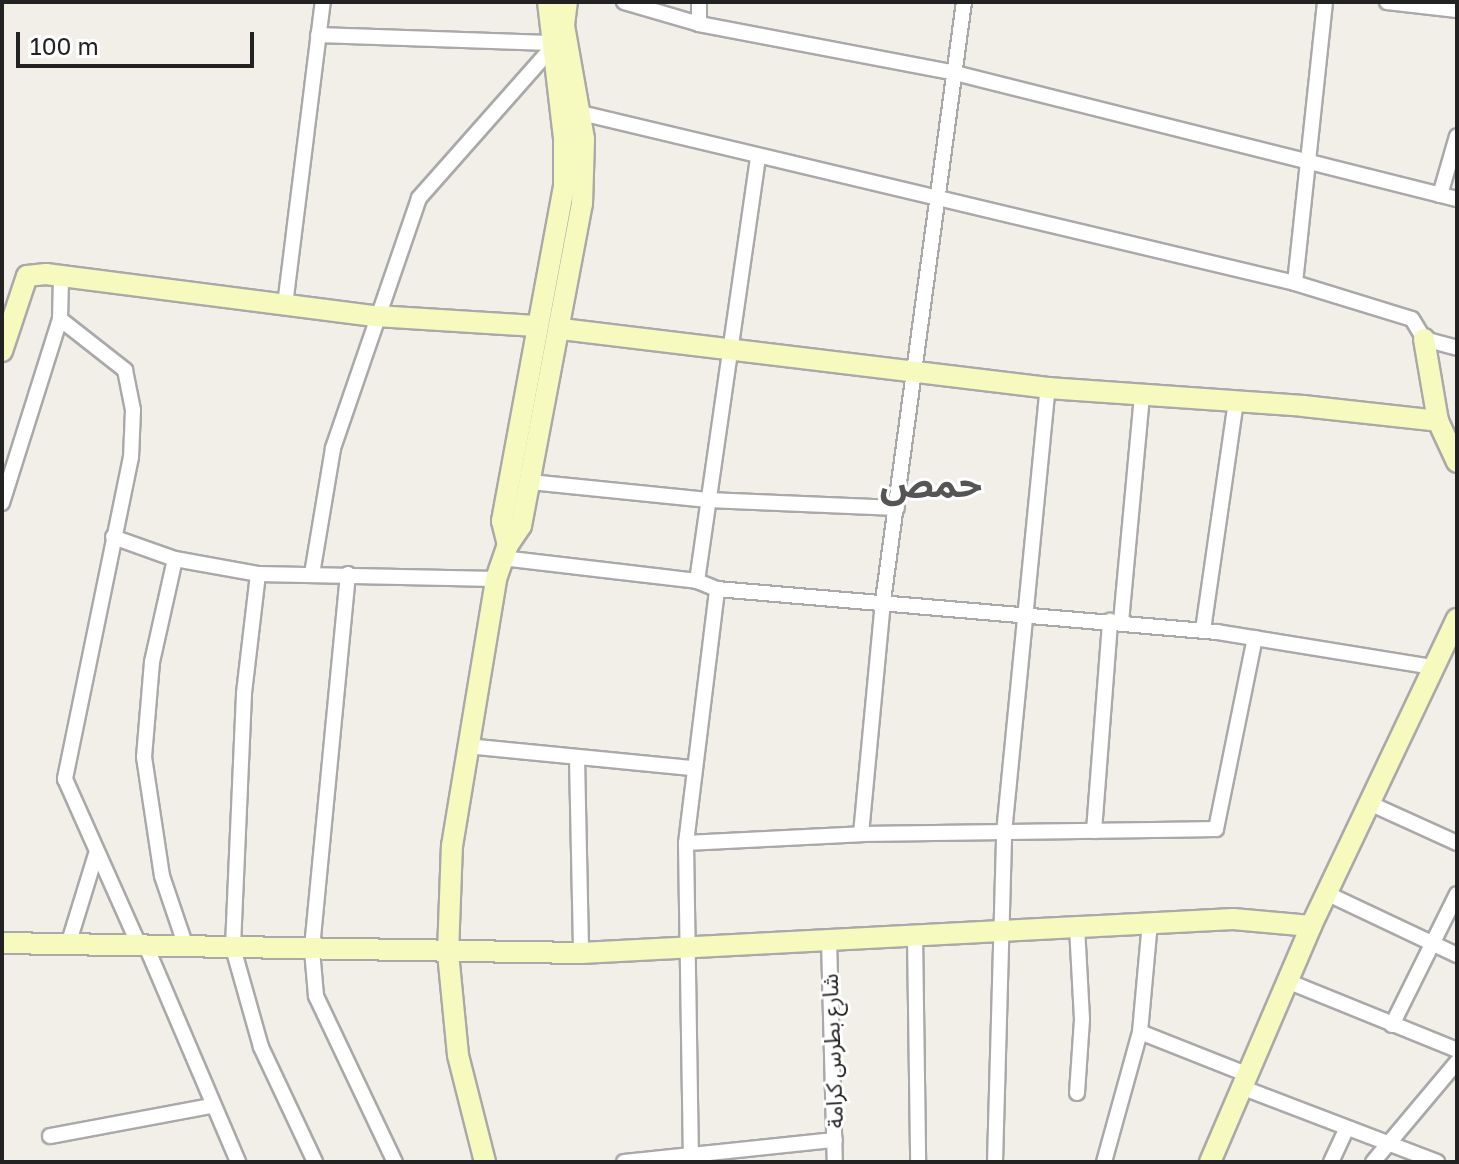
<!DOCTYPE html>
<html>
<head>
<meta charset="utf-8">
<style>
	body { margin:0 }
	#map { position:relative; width:1459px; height:1164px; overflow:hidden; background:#f2efe9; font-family:"Golos Text","Noto Sans Arabic",sans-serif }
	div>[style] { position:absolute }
	.roads { filter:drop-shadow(2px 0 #a9a9a9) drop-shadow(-2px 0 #a9a9a9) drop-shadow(0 2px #a9a9a9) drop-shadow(0 -2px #a9a9a9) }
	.street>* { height:14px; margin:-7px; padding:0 7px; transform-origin:7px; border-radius:7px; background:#fff }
	.secondary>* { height:20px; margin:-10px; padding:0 10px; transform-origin:10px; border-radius:10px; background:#f7fabf }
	span { translate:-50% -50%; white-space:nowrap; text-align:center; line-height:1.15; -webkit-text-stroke:6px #fff; paint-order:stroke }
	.street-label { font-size:22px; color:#222 }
	.town-label { font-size:38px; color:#555; font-weight:700 }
	.frame { position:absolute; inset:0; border:4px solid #222; pointer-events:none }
	.scale { position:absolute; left:16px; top:32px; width:238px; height:36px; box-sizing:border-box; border:4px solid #222; border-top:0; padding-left:10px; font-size:24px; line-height:28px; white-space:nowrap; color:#222; -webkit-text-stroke:6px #fff; paint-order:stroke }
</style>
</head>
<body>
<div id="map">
	<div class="roads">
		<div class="street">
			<div style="left:624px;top:2px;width:78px;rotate:16.3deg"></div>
			<div style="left:699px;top:24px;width:261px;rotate:10.8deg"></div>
			<div style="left:955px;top:73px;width:518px;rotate:14.09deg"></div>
			<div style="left:1387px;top:2px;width:70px;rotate:6.5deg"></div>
			<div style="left:699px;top:24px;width:22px;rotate:-90deg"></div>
			<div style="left:318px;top:35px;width:232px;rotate:2deg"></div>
			<div style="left:581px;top:113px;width:734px;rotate:13.39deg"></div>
			<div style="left:1295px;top:283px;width:122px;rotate:17.1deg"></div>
			<div style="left:1412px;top:319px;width:23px;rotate:59deg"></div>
			<div style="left:1424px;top:339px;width:34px;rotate:15deg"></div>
			<div style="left:1440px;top:195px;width:61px;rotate:-73.9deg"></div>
			<div style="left:1295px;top:283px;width:283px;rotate:-83.9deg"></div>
			<div style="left:285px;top:305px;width:305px;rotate:-82.9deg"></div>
			<div style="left:60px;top:319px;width:83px;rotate:38.1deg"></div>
			<div style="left:125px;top:370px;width:41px;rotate:78.7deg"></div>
			<div style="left:133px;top:410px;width:47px;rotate:92.4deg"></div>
			<div style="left:131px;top:457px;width:329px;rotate:101.6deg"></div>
			<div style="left:65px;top:779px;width:177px;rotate:66deg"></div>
			<div style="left:137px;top:941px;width:10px;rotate:29deg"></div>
			<div style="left:146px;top:946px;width:235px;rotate:66.9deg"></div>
			<div style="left:530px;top:482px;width:179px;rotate:5.8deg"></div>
			<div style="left:708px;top:500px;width:189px;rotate:2.4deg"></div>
			<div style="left:2px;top:503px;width:193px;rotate:-72.5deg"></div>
			<div style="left:60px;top:319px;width:42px;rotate:-88.6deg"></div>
			<div style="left:113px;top:537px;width:66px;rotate:19.5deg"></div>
			<div style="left:175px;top:559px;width:84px;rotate:10.2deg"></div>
			<div style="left:258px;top:574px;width:238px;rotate:1.2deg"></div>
			<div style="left:502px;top:558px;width:196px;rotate:6.7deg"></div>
			<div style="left:697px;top:581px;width:22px;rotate:22deg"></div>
			<div style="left:717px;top:589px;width:502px;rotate:4.92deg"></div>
			<div style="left:1217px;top:632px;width:220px;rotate:9.2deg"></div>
			<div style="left:175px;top:559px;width:106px;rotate:102.6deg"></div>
			<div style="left:152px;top:662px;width:95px;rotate:94.8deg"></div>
			<div style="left:144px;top:757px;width:120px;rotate:81.4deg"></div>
			<div style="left:162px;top:876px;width:75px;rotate:71.3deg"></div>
			<div style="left:258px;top:574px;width:121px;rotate:96.7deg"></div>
			<div style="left:244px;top:694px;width:254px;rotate:92.5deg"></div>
			<div style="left:233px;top:948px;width:103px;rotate:74.2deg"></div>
			<div style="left:261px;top:1047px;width:127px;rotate:64.8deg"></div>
			<div style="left:312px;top:574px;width:128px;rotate:-80.5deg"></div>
			<div style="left:333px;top:448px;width:264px;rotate:-71deg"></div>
			<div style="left:419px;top:198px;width:199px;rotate:-48.5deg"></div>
			<div style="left:348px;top:574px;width:378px;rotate:95.5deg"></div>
			<div style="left:312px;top:950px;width:46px;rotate:85deg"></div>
			<div style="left:316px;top:996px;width:184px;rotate:64.6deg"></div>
			<div style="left:697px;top:581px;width:427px;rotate:-81.8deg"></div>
			<div style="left:1121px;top:622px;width:228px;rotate:-84.7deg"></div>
			<div style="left:1203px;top:630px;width:231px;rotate:-81.8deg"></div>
			<div style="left:466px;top:746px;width:227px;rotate:5.6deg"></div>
			<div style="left:577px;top:758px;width:195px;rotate:88.8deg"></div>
			<div style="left:1369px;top:803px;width:97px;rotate:24.4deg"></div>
			<div style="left:1094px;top:831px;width:211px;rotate:-85.6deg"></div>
			<div style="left:861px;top:834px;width:234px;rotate:-84.6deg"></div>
			<div style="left:883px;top:601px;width:604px;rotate:-82.3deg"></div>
			<div style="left:686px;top:843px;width:175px;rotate:-2.9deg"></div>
			<div style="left:861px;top:834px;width:355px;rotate:-0.8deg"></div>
			<div style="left:1216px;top:829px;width:195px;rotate:-78.5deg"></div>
			<div style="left:1328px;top:894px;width:143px;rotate:25.3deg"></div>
			<div style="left:915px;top:935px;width:227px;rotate:89.2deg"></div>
			<div style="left:829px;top:940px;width:222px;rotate:88.5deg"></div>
			<div style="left:68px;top:945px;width:95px;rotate:-72.9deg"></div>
			<div style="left:1287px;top:981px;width:183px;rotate:22.1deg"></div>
			<div style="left:1392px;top:1025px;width:146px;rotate:-63.6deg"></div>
			<div style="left:1140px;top:1032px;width:114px;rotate:21.6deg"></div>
			<div style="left:1241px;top:1087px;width:210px;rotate:20.9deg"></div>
			<div style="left:1077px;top:1093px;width:74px;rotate:-86.1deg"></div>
			<div style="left:1082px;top:1019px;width:92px;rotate:-93.1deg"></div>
			<div style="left:50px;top:1136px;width:164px;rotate:-10.6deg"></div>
			<div style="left:624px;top:1162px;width:212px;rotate:-6deg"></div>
			<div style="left:691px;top:1162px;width:319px;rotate:-90.9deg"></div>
			<div style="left:686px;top:843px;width:256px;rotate:-83deg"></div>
			<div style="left:995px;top:1162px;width:329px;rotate:-88.4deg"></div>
			<div style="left:1004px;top:833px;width:447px;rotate:-84.4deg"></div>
			<div style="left:1104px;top:1162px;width:135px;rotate:-74.5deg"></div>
			<div style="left:1140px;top:1032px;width:109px;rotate:-84.8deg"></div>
			<div style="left:1331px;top:1162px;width:35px;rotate:-65deg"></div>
			<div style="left:1373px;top:1162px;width:131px;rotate:-50deg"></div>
		</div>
		<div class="secondary">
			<div style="left:561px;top:329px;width:491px;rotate:6.9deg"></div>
			<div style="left:1048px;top:388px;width:256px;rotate:4deg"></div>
			<div style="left:1303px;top:406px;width:136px;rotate:6.3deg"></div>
			<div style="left:1424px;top:339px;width:83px;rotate:80.3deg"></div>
			<div style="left:1438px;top:421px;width:45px;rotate:65.1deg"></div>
			<div style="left:2px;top:351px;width:79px;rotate:-71.6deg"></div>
			<div style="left:27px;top:276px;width:19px;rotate:-6deg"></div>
			<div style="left:46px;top:274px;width:333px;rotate:7.3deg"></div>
			<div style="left:376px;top:316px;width:160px;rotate:3.6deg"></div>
			<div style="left:508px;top:545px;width:25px;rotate:-104deg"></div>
			<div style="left:502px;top:521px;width:339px;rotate:-79.5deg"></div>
			<div style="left:564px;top:188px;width:50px;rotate:-90deg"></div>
			<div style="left:564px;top:138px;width:137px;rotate:-96.7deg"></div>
			<div style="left:2px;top:943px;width:579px;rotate:0.99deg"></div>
			<div style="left:581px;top:953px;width:653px;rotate:-2.99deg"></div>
			<div style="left:1233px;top:919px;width:78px;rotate:5.1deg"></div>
			<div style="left:485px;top:1162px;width:110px;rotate:-104.2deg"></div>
			<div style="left:458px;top:1055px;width:102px;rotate:-95.6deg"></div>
			<div style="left:448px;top:953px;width:107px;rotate:-87.9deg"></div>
			<div style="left:452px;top:846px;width:271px;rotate:-80.6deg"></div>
			<div style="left:496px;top:579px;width:36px;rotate:-71deg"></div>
			<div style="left:508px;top:545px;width:23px;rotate:-56deg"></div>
			<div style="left:521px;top:526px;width:328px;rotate:-79.3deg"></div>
			<div style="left:582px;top:204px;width:65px;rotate:-88.2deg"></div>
			<div style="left:584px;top:139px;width:116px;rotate:-100deg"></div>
			<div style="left:564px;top:25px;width:23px;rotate:-83deg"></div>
			<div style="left:1210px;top:1162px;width:257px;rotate:-66.8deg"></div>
			<div style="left:1311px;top:926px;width:340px;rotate:-64.6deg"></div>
		</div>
	</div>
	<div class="street-label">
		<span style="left:832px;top:1051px;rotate:-92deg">شارع بطرس كرامة</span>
	</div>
	<div class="town-label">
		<span style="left:931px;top:483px">حمص</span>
	</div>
	<div class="frame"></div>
	<div class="scale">100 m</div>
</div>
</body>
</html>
